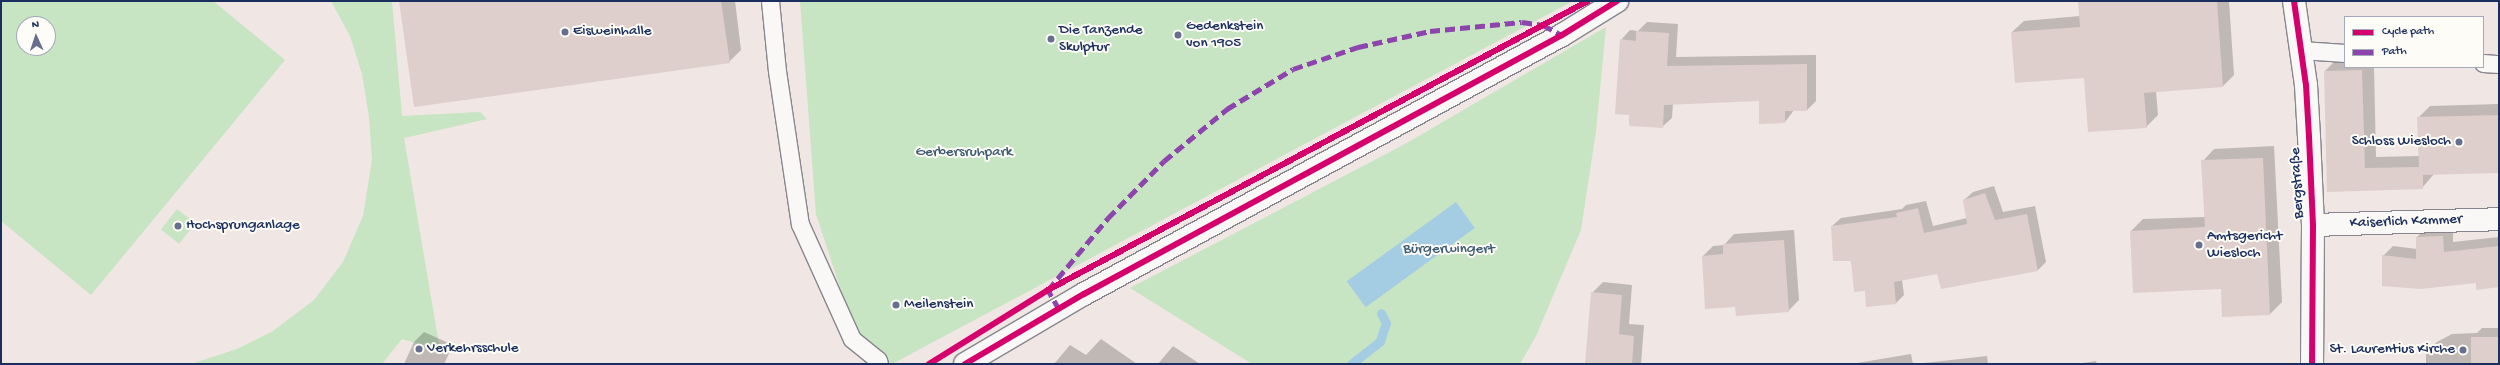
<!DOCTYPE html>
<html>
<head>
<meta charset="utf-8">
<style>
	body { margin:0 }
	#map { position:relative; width:2500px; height:365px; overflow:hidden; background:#f0e6e3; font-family:"Gochi Hand",sans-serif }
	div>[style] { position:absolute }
	.green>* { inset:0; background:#c7e4c3; transform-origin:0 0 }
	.water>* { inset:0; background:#a4cce3; transform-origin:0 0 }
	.shadow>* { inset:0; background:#0003 }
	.stream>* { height:9px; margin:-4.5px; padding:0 4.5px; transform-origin:4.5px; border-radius:4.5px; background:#a4cce3 }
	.building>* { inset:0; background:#dececc; transform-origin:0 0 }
	.roads { filter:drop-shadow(1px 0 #87868e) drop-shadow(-1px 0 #87868e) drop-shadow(0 1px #87868e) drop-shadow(0 -1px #87868e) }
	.lane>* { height:17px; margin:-8.5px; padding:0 8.5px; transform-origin:8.5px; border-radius:8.5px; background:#f9f8f6 }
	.street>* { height:22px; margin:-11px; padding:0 11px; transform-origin:11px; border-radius:11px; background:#f9f8f6 }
	.quiet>* { height:5px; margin-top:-2.5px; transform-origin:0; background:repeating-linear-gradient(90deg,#8e44ad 0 10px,transparent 0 15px) }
	.cycleway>* { height:6px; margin:-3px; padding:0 3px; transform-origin:3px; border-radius:3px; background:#d6006c }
	.dots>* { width:11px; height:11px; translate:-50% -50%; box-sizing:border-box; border:2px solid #fdfcf7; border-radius:50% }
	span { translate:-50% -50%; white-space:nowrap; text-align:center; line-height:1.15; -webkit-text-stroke:4px #fdfcf7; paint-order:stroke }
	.poi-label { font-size:15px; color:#1b2f5e }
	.left { translate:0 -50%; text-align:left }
	.right { translate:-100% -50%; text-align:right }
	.park-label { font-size:15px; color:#3e5c71 }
	.street-label { font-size:15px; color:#1b2f5e }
	.frame { position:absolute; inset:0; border:2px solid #1b2f5e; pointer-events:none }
	.legend { position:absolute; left:2344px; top:16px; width:140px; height:52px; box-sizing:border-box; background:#fdfcf7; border:1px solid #a3aaba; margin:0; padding:5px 7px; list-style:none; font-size:12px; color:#1b2f5e }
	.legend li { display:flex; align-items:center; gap:8px; height:20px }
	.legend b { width:20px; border:1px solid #a3aaba }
	.north { position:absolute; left:16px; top:16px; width:40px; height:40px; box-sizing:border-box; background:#fdfcf7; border:1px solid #a3aaba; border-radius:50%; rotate:357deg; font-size:11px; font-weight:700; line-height:16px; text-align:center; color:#1b2f5e }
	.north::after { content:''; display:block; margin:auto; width:14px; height:18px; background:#666f8d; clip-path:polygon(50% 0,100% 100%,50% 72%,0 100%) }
</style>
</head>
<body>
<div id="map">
	<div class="green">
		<div style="clip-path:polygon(evenodd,1px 1px,213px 1px,285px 60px,91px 295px,1px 221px,1px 1px,24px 24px,48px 24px,48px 48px,24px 48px,24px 24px)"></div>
		<div style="clip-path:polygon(331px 1px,392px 1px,402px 116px,480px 112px,487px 119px,404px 138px,440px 350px,402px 339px,382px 364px,191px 364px,237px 349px,273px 331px,314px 300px,343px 262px,363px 216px,372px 160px,369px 117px,362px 74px,350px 36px)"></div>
		<div style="clip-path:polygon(800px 1px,1573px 1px,892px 364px,865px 364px,816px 214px)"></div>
		<div style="clip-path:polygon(1606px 27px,1596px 131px,1581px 230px,1536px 336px,1520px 364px,1252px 364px,1130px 288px,1405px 144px)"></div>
		<div style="left:177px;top:209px;width:23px;height:26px;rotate:38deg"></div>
	</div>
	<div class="water">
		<div style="left:1456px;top:202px;width:32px;height:135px;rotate:54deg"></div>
	</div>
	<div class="shadow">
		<div style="clip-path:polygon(400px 1px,735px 1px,741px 50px,729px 62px)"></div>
		<div style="clip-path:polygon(2079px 1px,2229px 1px,2234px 75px,2223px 86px,2156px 91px,2158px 115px,2146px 127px,2084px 77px,2012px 32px,2024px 21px,2080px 16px)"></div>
		<div style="clip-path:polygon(1647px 22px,1678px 24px,1676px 57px,1816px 55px,1816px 101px,1807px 110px,1794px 110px,1785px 122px,1760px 100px,1673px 103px,1672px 118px,1662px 127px,1631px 114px,1621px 40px,1630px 30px,1638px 31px)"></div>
		<div style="clip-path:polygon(2337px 59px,2345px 59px,2345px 67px,2374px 67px,2376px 157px,2419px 156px,2418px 118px,2430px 106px,2499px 104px,2499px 172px,2434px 174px,2422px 188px,2328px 191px,2325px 71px)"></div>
		<div style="clip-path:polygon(2274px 146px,2282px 302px,2270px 314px,2223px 316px,2222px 288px,2131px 231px,2143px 219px,2205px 217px,2203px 161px,2214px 149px)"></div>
		<div style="clip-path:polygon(1994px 186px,2003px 212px,2035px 206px,2046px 262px,2038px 270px,1938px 272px,1902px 280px,1904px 295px,1896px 303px,1866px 290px,1832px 226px,1841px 218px,1902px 209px,1906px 205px,1926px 201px,1933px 226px,1967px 218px,1964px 200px,1973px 192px)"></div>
		<div style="clip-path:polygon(2453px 226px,2453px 242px,2499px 237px,2499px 286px,2383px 256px,2393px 246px,2417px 249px,2417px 237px,2427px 227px)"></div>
		<div style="clip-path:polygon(1794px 230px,1799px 300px,1788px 311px,1736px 306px,1703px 256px,1713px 246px,1724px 245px,1734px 234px)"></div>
		<div style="clip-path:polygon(1603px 282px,1632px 285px,1629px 324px,1644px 325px,1641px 364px,1586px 364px,1592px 293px)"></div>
		<div style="clip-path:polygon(2482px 328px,2499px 328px,2499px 364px,2426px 364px,2426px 353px,2437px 342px,2452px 334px,2477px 333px)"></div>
		<div style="clip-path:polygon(424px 332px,453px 345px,444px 364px,404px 364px,414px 342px)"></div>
		<div style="clip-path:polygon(1101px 339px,1137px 364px,1054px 364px,1070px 345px,1086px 355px)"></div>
		<div style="clip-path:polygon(1173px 346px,1200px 364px,1158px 364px)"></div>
		<div style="clip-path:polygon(1911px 354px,1913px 364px,1851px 364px)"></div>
		<div style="clip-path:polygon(1987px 356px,1988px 364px,1915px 364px)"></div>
		<div style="clip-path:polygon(2096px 361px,2097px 364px,2075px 364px)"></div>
	</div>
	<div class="stream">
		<div style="left:1351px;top:364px;width:37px;rotate:-38deg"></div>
		<div style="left:1380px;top:341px;width:19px;rotate:-72deg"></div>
		<div style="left:1386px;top:323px;width:11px;rotate:-117deg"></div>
	</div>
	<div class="building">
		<div style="clip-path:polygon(399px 1px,721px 1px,730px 63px,414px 107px)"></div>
		<div style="clip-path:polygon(2078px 1px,2217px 1px,2223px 87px,2144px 93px,2147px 128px,2088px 132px,2084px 78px,2015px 83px,2011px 32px,2080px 27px)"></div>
		<div style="clip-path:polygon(1636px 31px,1669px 33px,1667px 66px,1807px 64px,1807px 111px,1785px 111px,1785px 123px,1759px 124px,1759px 101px,1664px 105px,1663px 128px,1629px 126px,1629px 115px,1615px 114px,1620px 39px,1636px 41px)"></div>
		<div style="clip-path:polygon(2362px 70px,2365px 168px,2419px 167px,2417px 117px,2499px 115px,2499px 173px,2423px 175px,2423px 189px,2327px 192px,2324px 71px)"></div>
		<div style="clip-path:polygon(2263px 158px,2270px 315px,2222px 317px,2221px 289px,2133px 293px,2130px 231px,2205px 227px,2201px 160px)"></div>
		<div style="clip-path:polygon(1985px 193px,1995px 220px,2027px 214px,2038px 271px,1941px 289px,1937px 274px,1894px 282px,1896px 304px,1866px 307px,1865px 291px,1854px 292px,1851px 261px,1833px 261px,1831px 226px,1897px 217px,1896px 213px,1918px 208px,1924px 233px,1967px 224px,1963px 200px)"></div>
		<div style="clip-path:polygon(2443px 236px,2444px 252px,2499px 246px,2499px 287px,2476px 290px,2476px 283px,2421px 289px,2382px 286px,2382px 255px,2416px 259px,2416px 237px)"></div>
		<div style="clip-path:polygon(1784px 240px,1789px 312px,1736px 316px,1735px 307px,1705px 309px,1702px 256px,1723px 254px,1723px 244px)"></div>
		<div style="clip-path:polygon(1591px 292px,1622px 295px,1619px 334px,1634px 336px,1632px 364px,1585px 364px)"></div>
		<div style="left:2499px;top:337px;width:27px;height:28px;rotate:90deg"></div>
	</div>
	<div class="roads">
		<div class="lane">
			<div style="left:770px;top:1px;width:70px;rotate:84.3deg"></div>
			<div style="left:777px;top:71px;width:155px;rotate:81.5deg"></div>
			<div style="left:800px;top:224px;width:126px;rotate:65.7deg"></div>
			<div style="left:852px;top:339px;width:33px;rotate:39deg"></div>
			<div style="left:878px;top:360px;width:4px;rotate:76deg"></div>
			<div style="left:2301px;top:50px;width:44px;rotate:3.9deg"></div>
			<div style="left:2483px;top:63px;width:16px;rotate:4deg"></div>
		</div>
		<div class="street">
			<div style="left:2294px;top:1px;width:85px;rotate:81.9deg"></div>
			<div style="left:2306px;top:85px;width:52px;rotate:86.7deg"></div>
			<div style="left:2309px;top:137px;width:88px;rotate:87.4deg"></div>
			<div style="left:2313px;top:225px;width:139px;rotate:90.4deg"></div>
			<div style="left:2313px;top:225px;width:186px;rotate:-1.8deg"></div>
			<div style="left:965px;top:364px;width:138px;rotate:-30.5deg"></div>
			<div style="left:1084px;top:294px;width:544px;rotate:-28.45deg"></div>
			<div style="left:1562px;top:35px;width:65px;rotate:-31.7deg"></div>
		</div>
	</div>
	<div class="quiet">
		<div style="left:1059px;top:309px;width:22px;rotate:-120deg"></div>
		<div style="left:1048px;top:290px;width:94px;rotate:-50.2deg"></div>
		<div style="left:1108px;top:218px;width:80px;rotate:-45.5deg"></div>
		<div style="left:1164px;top:161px;width:82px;rotate:-39.5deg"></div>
		<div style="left:1227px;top:109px;width:77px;rotate:-31.2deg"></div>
		<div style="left:1293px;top:69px;width:69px;rotate:-18.7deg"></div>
		<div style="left:1358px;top:47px;width:74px;rotate:-12.5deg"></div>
		<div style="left:1430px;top:31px;width:92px;rotate:-5.6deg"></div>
		<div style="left:1522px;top:22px;width:21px;rotate:8deg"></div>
		<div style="left:1543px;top:25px;width:21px;rotate:28deg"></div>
	</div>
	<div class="cycleway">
		<div style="left:2294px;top:1px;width:85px;rotate:81.9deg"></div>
		<div style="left:2306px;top:85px;width:52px;rotate:86.7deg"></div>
		<div style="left:2309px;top:137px;width:88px;rotate:87.4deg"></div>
		<div style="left:2313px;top:225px;width:139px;rotate:90.4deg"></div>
		<div style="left:929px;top:364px;width:140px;rotate:-31.9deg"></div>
		<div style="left:1048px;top:290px;width:612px;rotate:-28.16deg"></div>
		<div style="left:965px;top:364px;width:138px;rotate:-30.5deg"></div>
		<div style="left:1084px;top:294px;width:544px;rotate:-28.45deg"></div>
		<div style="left:1562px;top:35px;width:65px;rotate:-31.7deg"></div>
	</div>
	<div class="dots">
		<div style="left:565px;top:32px;background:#666f8d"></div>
		<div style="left:1178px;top:35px;background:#666f8d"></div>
		<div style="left:1051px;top:39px;background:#666f8d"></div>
		<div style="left:2459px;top:142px;background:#666f8d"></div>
		<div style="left:178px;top:226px;background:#666f8d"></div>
		<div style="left:2199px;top:245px;background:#666f8d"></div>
		<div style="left:896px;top:305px;background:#666f8d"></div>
		<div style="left:419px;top:349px;background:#666f8d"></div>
		<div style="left:2463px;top:350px;background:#666f8d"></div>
	</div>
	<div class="poi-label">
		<span class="left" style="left:1186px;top:35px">Gedenkstein<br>von 1905</span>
		<span class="left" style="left:1059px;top:39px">Die Tanzende<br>Skulptur</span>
		<span class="left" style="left:573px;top:32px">Eisweinhalle</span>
		<span class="right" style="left:2451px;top:142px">Schloss Wiesloch</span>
		<span class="left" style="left:186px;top:226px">Hochsprunganlage</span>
		<span class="left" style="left:2207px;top:245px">Amtsgericht<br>Wiesloch</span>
		<span class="left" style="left:904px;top:305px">Meilenstein</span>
		<span class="left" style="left:427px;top:349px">Verkehrsschule</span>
		<span class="right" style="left:2455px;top:350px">St. Laurentius Kirche</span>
	</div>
	<div class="park-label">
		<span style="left:964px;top:153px">Gerbersruhpark</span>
		<span style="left:1449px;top:250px">Bürgerwingert</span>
	</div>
	<div class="street-label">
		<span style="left:2298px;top:183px;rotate:-93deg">Bergstraße</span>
		<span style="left:2406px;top:222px;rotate:-2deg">Kaiserlich Kammer</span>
	</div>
	<div class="frame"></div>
	<ul class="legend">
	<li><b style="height:5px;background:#d6006c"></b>Cycle path</li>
	<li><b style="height:5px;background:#8e44ad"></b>Path</li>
	</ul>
	<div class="north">N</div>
</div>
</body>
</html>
